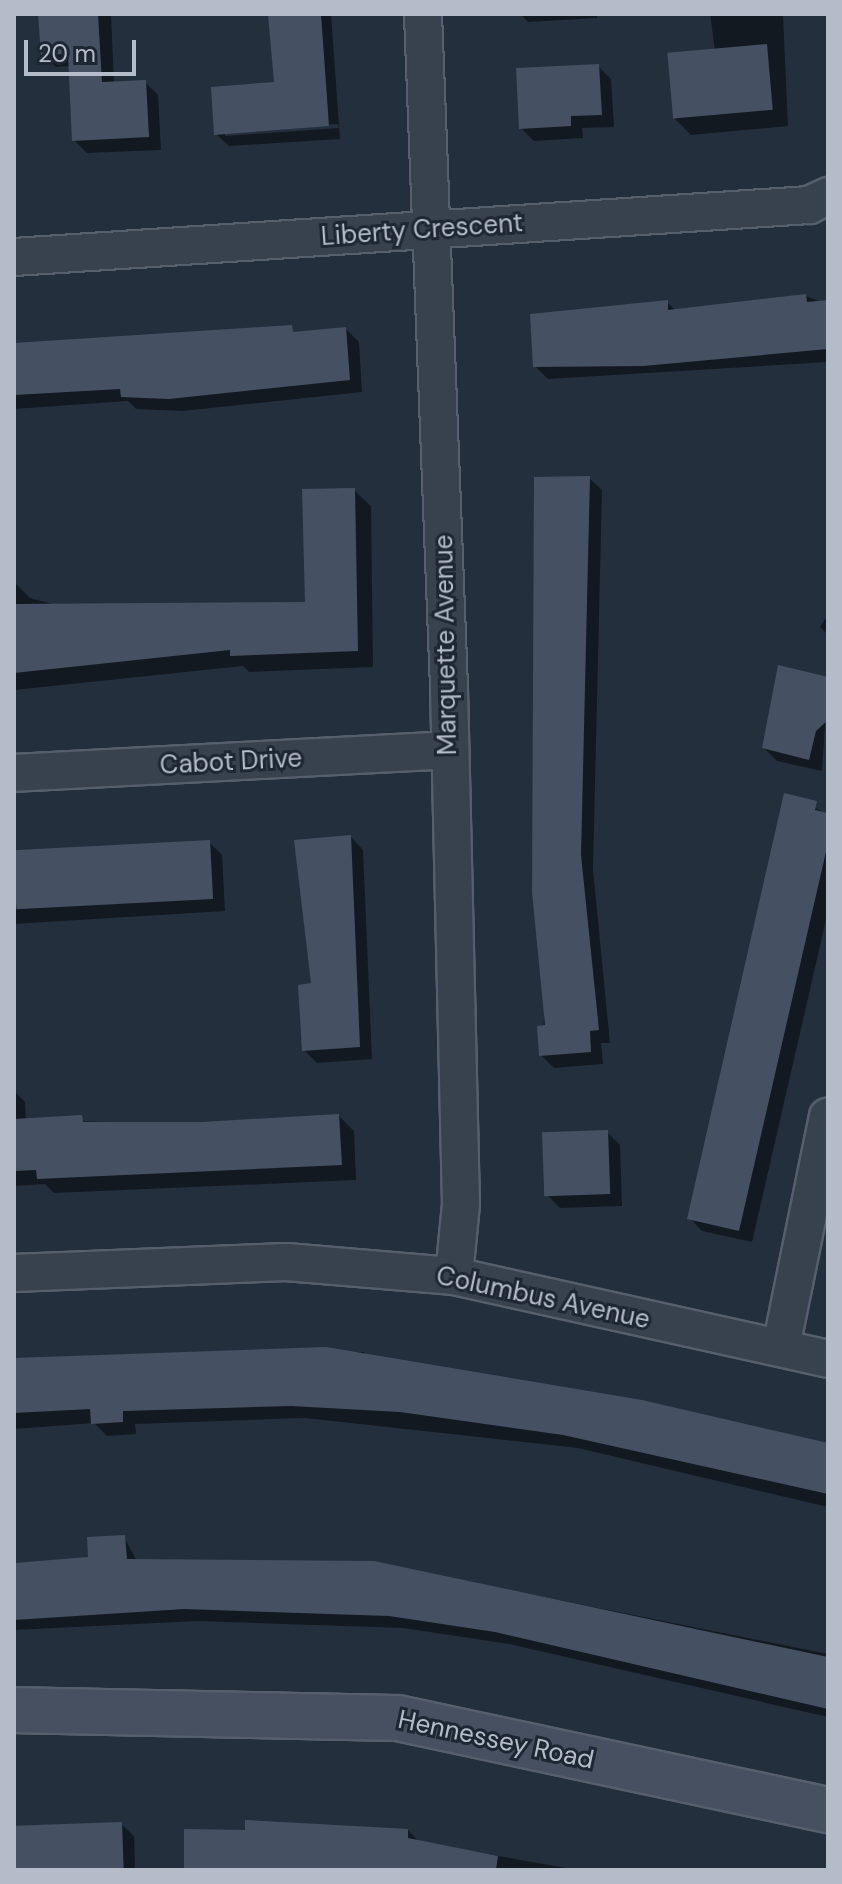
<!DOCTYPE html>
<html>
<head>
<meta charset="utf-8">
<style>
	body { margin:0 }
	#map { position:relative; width:842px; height:1884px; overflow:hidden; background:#242f3e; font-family:"DM Sans",sans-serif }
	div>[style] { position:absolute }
	.shadow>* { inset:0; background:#0007 }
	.building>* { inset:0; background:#455162; transform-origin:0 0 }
	.roads { filter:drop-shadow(2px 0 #565f6c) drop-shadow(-2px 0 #565f6c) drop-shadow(0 2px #565f6c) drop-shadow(0 -2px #565f6c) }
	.street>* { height:36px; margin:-18px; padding:0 18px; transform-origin:18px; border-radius:18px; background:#38414e }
	.secondary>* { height:44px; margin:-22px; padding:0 22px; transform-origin:22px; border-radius:22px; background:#465061 }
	span { translate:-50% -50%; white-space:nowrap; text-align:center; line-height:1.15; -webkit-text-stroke:6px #1d2633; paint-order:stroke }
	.street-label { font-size:26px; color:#b4bcc9 }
	.frame { position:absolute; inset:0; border:16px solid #b4bcc9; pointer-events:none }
	.scale { position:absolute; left:24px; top:40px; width:112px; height:36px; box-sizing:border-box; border:4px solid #b4bcc9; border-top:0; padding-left:10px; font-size:24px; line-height:28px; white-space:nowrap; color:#b4bcc9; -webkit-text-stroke:6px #1d2633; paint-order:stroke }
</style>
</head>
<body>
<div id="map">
	<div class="shadow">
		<div style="clip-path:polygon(42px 14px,111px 14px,114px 83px,145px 82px,158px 95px,161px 150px,87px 153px,74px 140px,70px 66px,56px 67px,43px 55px)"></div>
		<div style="clip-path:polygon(evenodd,271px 14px,331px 14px,340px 139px,229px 146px,216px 134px,276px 84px,271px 14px,338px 124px,339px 128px,225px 136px,225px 132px,338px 124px)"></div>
		<div style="clip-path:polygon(520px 14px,597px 14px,597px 18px,528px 22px)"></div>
		<div style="clip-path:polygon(710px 14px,783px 14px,788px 126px,691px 135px,675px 119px,715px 51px)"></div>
		<div style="clip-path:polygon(598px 66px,611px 79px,614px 127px,582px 128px,583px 138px,534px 141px,521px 128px)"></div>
		<div style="clip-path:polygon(805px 296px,828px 304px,828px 362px,548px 379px,535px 366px,667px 302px,676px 311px)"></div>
		<div style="clip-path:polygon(346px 329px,359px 342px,362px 392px,183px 411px,136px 409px,128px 401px,14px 409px,14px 348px)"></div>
		<div style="clip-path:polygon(589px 478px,602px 490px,593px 869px,610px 1043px,601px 1043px,603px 1064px,554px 1068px,541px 1055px)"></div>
		<div style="clip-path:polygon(354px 490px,371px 506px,373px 667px,249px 672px,243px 666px,14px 690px,14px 582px,30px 598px,67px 608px,307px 604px)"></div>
		<div style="clip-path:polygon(828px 615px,828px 635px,820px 627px)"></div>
		<div style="clip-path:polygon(828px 679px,822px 771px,777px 761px,764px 748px)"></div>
		<div style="clip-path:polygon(786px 795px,828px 814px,828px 911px,752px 1242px,702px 1231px,690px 1218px)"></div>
		<div style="clip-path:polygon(351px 837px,363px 850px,372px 1059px,317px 1063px,304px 1050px,313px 985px)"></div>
		<div style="clip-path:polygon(209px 842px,222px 855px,225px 911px,14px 924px,14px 855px,20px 861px)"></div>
		<div style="clip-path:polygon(14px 1091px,25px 1102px,26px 1120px,202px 1124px,339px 1116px,354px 1131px,356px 1180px,54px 1193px,45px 1184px,14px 1186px)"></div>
		<div style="clip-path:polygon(607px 1132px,620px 1145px,622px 1206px,560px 1208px,547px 1195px)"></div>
		<div style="clip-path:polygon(364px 1352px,373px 1362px,828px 1444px,828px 1507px,578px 1448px,305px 1418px,135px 1424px,136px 1434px,107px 1436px,94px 1423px,14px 1429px,14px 1361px)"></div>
		<div style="clip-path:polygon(124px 1537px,138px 1563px,374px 1563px,828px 1654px,828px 1717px,509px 1644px,403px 1628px,198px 1621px,14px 1630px,14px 1563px,90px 1559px)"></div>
		<div style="clip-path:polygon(121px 1824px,134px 1836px,135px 1870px,14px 1870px,14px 1826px)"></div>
		<div style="clip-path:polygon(408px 1830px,419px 1842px,578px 1870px,186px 1870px)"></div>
	</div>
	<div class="building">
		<div style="clip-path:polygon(38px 14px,98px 14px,102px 82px,146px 80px,149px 137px,72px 141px,68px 54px,41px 55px)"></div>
		<div style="clip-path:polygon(268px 14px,321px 14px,329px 126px,214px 135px,211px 87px,274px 82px)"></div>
		<div style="left:767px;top:44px;width:66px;height:100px;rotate:85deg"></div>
		<div style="clip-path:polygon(599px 64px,602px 115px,571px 116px,571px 126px,519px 129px,516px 68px)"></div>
		<div style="clip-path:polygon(806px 294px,807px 302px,828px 300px,828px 349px,643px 366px,533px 367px,530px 314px,668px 300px,668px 310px)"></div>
		<div style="clip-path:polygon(292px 325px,293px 332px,346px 327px,350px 380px,169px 399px,121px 397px,120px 389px,14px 395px,14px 343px)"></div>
		<div style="clip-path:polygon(590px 476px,581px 855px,599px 1030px,590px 1031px,591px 1052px,539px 1056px,537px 1026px,545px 1025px,532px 892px,534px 477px)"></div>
		<div style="clip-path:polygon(355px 488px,358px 651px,230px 656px,230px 650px,14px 673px,14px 604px,305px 602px,302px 489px)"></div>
		<div style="clip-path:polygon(778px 665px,828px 677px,828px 720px,816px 731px,809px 760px,762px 748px)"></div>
		<div style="clip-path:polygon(784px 793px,817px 801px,815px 810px,828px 813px,828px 843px,739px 1231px,687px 1219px)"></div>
		<div style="clip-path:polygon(351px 835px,360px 1047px,302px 1051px,298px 985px,311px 983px,294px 840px)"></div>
		<div style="left:210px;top:840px;width:59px;height:197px;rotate:87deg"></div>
		<div style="clip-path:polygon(339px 1114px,342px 1165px,37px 1179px,36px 1170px,14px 1171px,14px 1119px,82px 1115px,83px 1122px,202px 1122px)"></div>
		<div style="left:608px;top:1130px;width:64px;height:66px;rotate:88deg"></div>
		<div style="clip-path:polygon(326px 1347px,642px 1400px,828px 1443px,828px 1494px,563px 1435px,400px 1412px,291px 1406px,123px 1411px,123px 1422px,91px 1424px,90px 1409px,14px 1413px,14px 1358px)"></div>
		<div style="clip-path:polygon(125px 1535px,127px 1559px,374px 1561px,828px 1657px,828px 1709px,495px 1632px,389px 1616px,184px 1609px,14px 1620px,14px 1563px,88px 1557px,87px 1537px)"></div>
		<div style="clip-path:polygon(245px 1820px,408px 1829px,408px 1838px,498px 1856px,496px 1870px,184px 1870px,184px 1829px,245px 1830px)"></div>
		<div style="left:122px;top:1822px;width:48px;height:108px;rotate:88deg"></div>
	</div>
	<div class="roads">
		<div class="street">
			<div style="left:423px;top:14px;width:675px;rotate:87.79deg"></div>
			<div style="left:449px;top:688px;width:516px;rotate:88.67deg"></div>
			<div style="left:461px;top:1204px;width:72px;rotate:95.6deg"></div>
			<div style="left:14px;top:257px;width:797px;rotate:-3.74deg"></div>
			<div style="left:809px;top:205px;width:21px;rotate:-25deg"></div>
			<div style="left:14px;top:773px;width:435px;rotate:-3deg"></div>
			<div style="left:14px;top:1273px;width:272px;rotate:-2.3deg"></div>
			<div style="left:286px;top:1262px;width:169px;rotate:4.8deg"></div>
			<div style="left:454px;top:1276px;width:383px;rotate:12.5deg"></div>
			<div style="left:781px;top:1347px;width:235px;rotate:-78.5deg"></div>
		</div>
		<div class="secondary">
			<div style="left:14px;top:1710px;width:384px;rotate:1.2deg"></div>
			<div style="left:398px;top:1718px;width:440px;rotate:12.1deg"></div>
		</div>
	</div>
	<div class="street-label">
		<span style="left:422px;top:230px;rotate:-4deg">Liberty Crescent</span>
		<span style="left:446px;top:645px;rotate:-91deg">Marquette Avenue</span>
		<span style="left:231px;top:762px;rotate:-3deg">Cabot Drive</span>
		<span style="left:543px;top:1298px;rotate:12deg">Columbus Avenue</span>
		<span style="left:496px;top:1740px;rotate:12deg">Hennessey Road</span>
	</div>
	<div class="frame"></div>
	<div class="scale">20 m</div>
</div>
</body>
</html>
